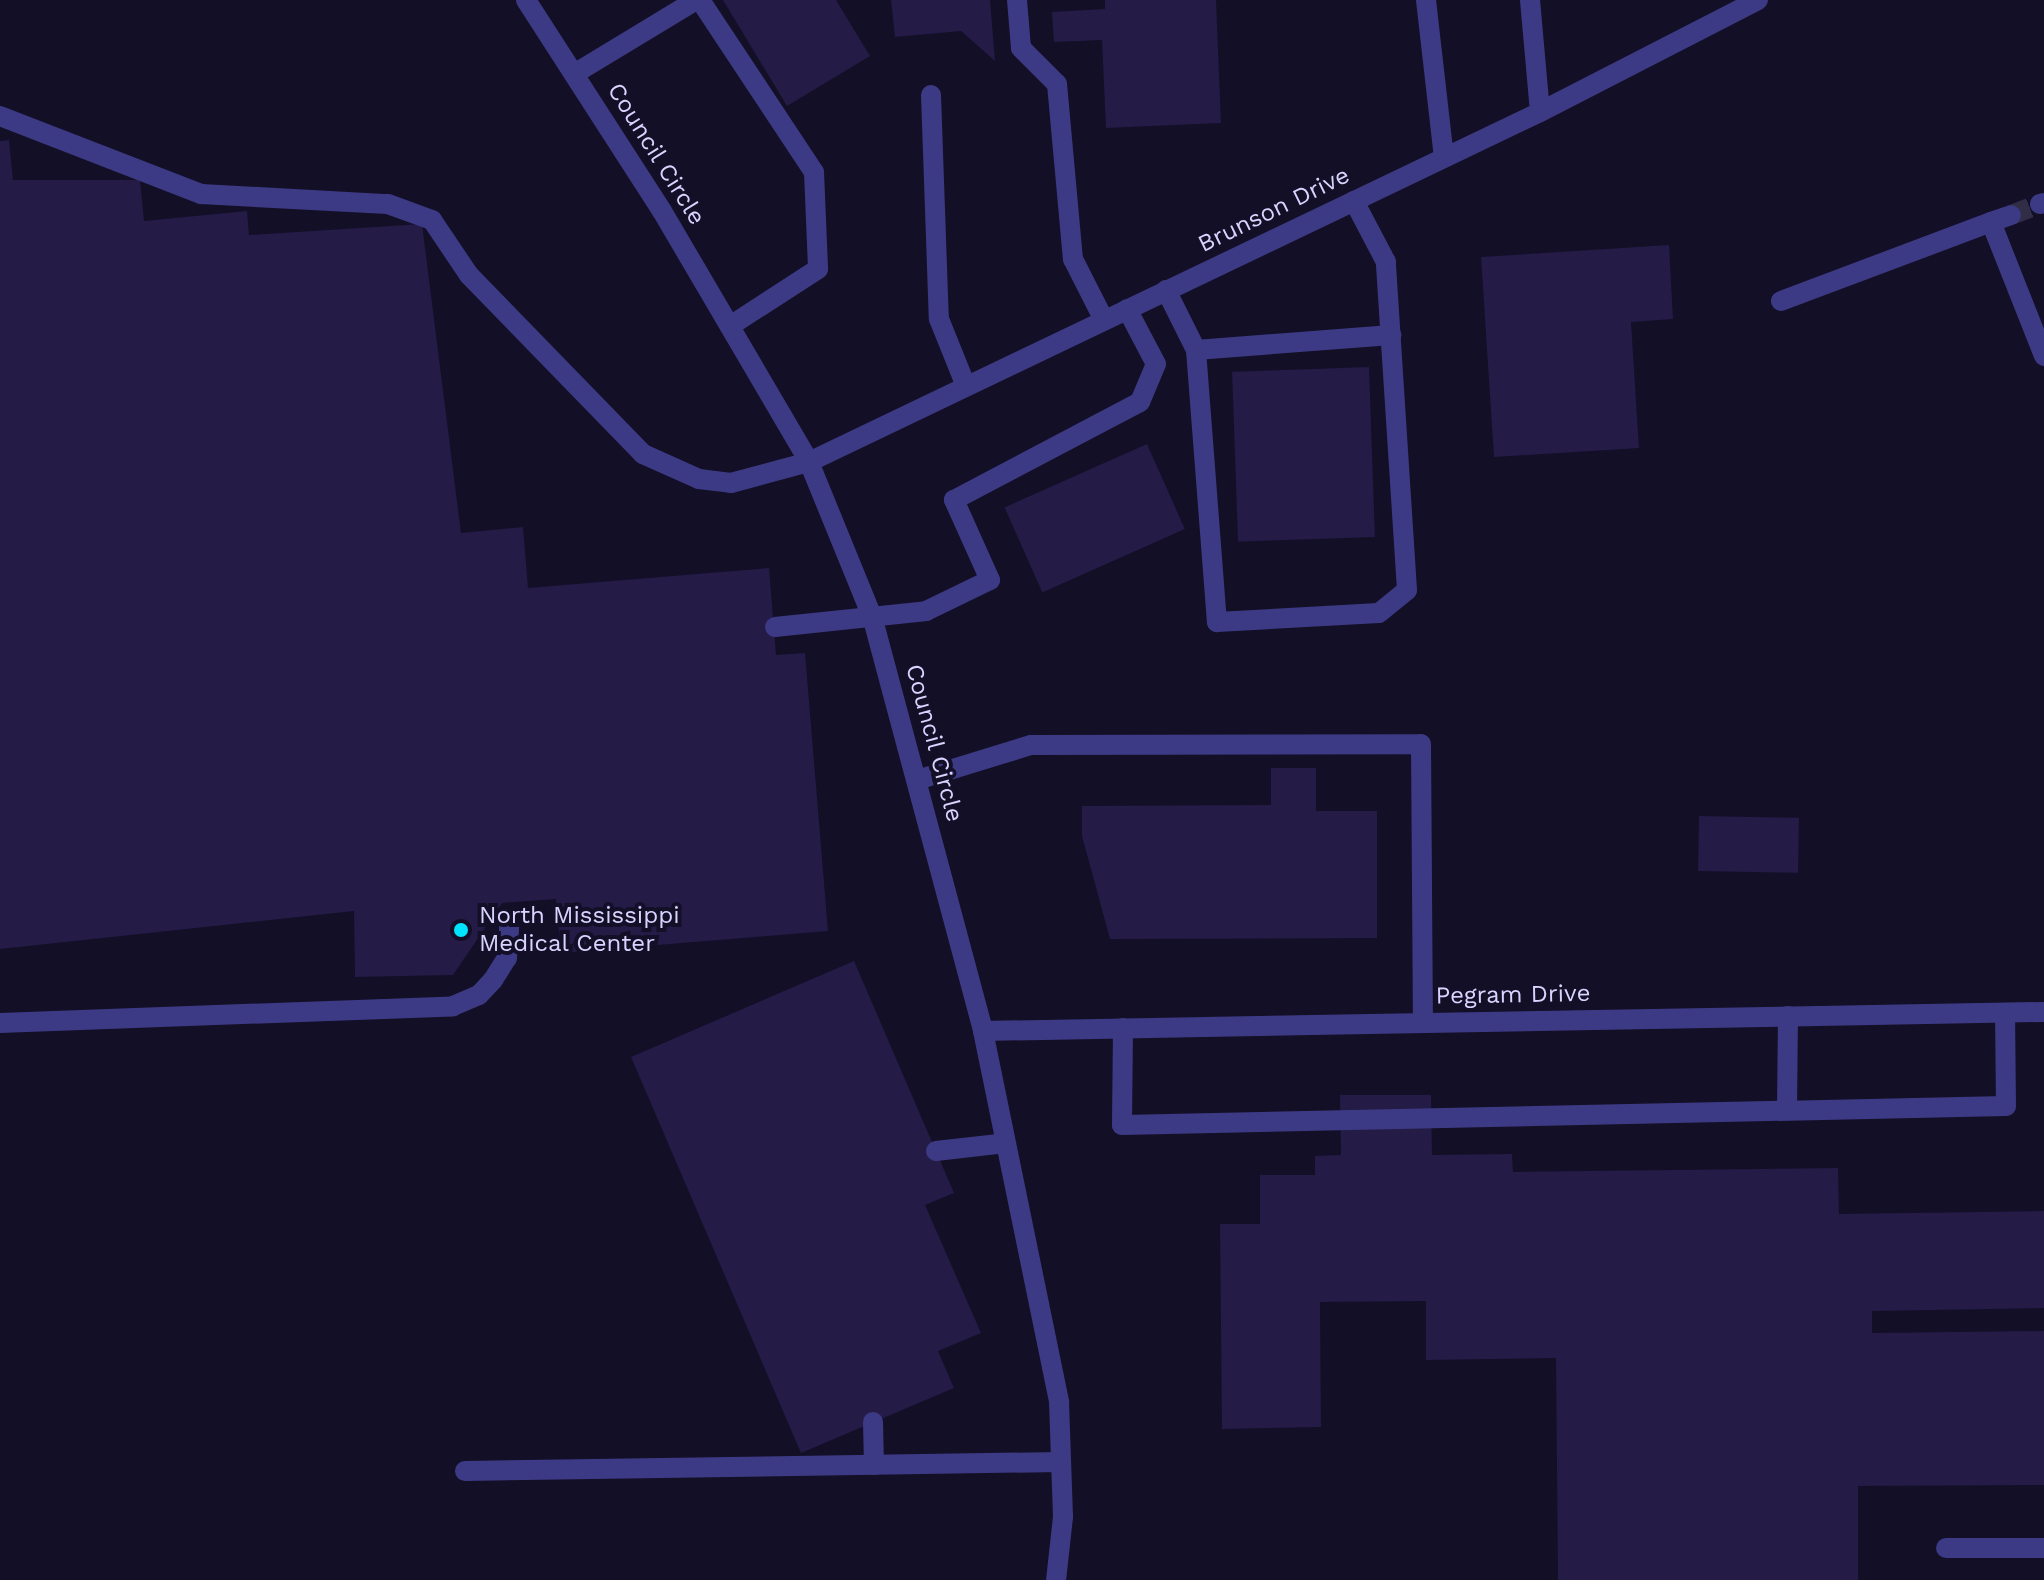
<!DOCTYPE html>
<html>
<head>
<meta charset="utf-8">
<style>
	body { margin:0 }
	#map { position:relative; width:2044px; height:1580px; overflow:hidden; background:#130f26; font-family:"Work Sans",sans-serif }
	div>[style] { position:absolute }
	.building>* { inset:0; background:#241b47; transform-origin:0 0 }
	.minor-tunnel>* { height:20px; margin-top:-10px; transform-origin:0; background:repeating-linear-gradient(90deg,#312d47 0 20px,transparent 0 30px) }
	.minor>* { height:20px; margin:-10px; padding:0 10px; transform-origin:10px; border-radius:10px; background:#3d3a85 }
	.dots>* { width:22px; height:22px; translate:-50% -50%; box-sizing:border-box; border:4px solid #130f26; border-radius:50% }
	span { translate:-50% -50%; white-space:nowrap; text-align:center; line-height:1.15; -webkit-text-stroke:8px #130f26; paint-order:stroke }
	.street-label { font-size:24px; color:#d9d4ff }
	.poi-label { font-size:24px; color:#d9d4ff }
	.left { translate:0 -50%; text-align:left }
</style>
</head>
<body>
<div id="map">
	<div class="building">
		<div style="clip-path:polygon(723px 0,836px 0,870px 56px,787px 106px)"></div>
		<div style="clip-path:polygon(891px 0,990px 0,995px 61px,961px 31px,895px 37px)"></div>
		<div style="clip-path:polygon(1105px 0,1216px 0,1221px 123px,1106px 128px,1102px 40px,1054px 42px,1052px 12px,1105px 9px)"></div>
		<div style="clip-path:polygon(9px 140px,13px 180px,140px 180px,144px 221px,247px 211px,249px 235px,422px 224px,461px 533px,523px 527px,528px 588px,769px 568px,776px 655px,805px 653px,828px 931px,561px 953px,556px 899px,502px 903px,453px 975px,355px 977px,354px 911px,0 949px,0 141px)"></div>
		<div style="clip-path:polygon(1669px 245px,1673px 319px,1631px 322px,1639px 448px,1494px 457px,1481px 257px)"></div>
		<div style="left:1369px;top:367px;width:170px;height:137px;rotate:88deg"></div>
		<div style="left:1147px;top:444px;width:93px;height:156px;rotate:66deg"></div>
		<div style="clip-path:polygon(1271px 768px,1316px 768px,1316px 811px,1377px 811px,1377px 938px,1110px 939px,1082px 836px,1082px 806px,1271px 805px)"></div>
		<div style="left:1699px;top:816px;width:100px;height:55px;rotate:1deg"></div>
		<div style="clip-path:polygon(854px 961px,954px 1193px,925px 1205px,981px 1333px,938px 1351px,954px 1388px,801px 1453px,631px 1057px)"></div>
		<div style="clip-path:polygon(1340px 1095px,1431px 1095px,1432px 1155px,1512px 1154px,1513px 1172px,1838px 1168px,1839px 1214px,2044px 1211px,2044px 1308px,1872px 1311px,1872px 1333px,2044px 1331px,2044px 1485px,1858px 1486px,1858px 1580px,1558px 1580px,1556px 1358px,1426px 1360px,1426px 1301px,1320px 1302px,1321px 1427px,1222px 1429px,1220px 1224px,1260px 1224px,1260px 1175px,1315px 1175px,1315px 1156px,1341px 1155px)"></div>
	</div>
	<div class="minor-tunnel">
		<div style="left:2011px;top:215px;width:31px;rotate:-21deg"></div>
	</div>
	<div class="minor">
		<div style="left:526px;top:0;width:251px;rotate:57.2deg"></div>
		<div style="left:662px;top:211px;width:291px;rotate:59.6deg"></div>
		<div style="left:809px;top:462px;width:166px;rotate:67.8deg"></div>
		<div style="left:872px;top:616px;width:430px;rotate:75deg"></div>
		<div style="left:983px;top:1031px;width:379px;rotate:78.4deg"></div>
		<div style="left:1059px;top:1402px;width:115px;rotate:88deg"></div>
		<div style="left:1063px;top:1517px;width:63px;rotate:96.3deg"></div>
		<div style="left:700px;top:0;width:206px;rotate:56.5deg"></div>
		<div style="left:814px;top:172px;width:97px;rotate:87.6deg"></div>
		<div style="left:818px;top:269px;width:105px;rotate:147.1deg"></div>
		<div style="left:1017px;top:0;width:48px;rotate:85.2deg"></div>
		<div style="left:1021px;top:48px;width:51px;rotate:45deg"></div>
		<div style="left:1057px;top:84px;width:176px;rotate:84.8deg"></div>
		<div style="left:1073px;top:259px;width:68px;rotate:63.1deg"></div>
		<div style="left:1426px;top:0;width:158px;rotate:83.5deg"></div>
		<div style="left:1530px;top:0;width:112px;rotate:84.9deg"></div>
		<div style="left:574px;top:74px;width:143px;rotate:-31.2deg"></div>
		<div style="left:931px;top:95px;width:224px;rotate:88deg"></div>
		<div style="left:939px;top:319px;width:72px;rotate:68.1deg"></div>
		<div style="left:0;top:116px;width:216px;rotate:21.2deg"></div>
		<div style="left:201px;top:194px;width:187px;rotate:3.1deg"></div>
		<div style="left:388px;top:204px;width:47px;rotate:20deg"></div>
		<div style="left:432px;top:220px;width:66px;rotate:56.1deg"></div>
		<div style="left:469px;top:275px;width:250px;rotate:45.8deg"></div>
		<div style="left:643px;top:454px;width:61px;rotate:24.1deg"></div>
		<div style="left:699px;top:479px;width:32px;rotate:7deg"></div>
		<div style="left:731px;top:483px;width:81px;rotate:-15.1deg"></div>
		<div style="left:809px;top:462px;width:810px;rotate:-25.58deg"></div>
		<div style="left:1540px;top:112px;width:245px;rotate:-27.2deg"></div>
		<div style="left:2040px;top:204px;width:4px;rotate:-14deg"></div>
		<div style="left:1991px;top:222px;width:21px;rotate:-19deg"></div>
		<div style="left:1166px;top:290px;width:67px;rotate:63.4deg"></div>
		<div style="left:1196px;top:350px;width:273px;rotate:85.6deg"></div>
		<div style="left:1217px;top:622px;width:162px;rotate:-3.2deg"></div>
		<div style="left:1379px;top:613px;width:36px;rotate:-39deg"></div>
		<div style="left:1407px;top:590px;width:329px;rotate:-93.7deg"></div>
		<div style="left:1386px;top:262px;width:69px;rotate:-117.7deg"></div>
		<div style="left:1781px;top:301px;width:224px;rotate:-20.6deg"></div>
		<div style="left:1991px;top:222px;width:144px;rotate:68.4deg"></div>
		<div style="left:1196px;top:350px;width:196px;rotate:-4.4deg"></div>
		<div style="left:775px;top:627px;width:152px;rotate:-6deg"></div>
		<div style="left:926px;top:611px;width:71px;rotate:-25.8deg"></div>
		<div style="left:990px;top:580px;width:88px;rotate:-114.2deg"></div>
		<div style="left:954px;top:500px;width:210px;rotate:-27.8deg"></div>
		<div style="left:1140px;top:402px;width:41px;rotate:-67.2deg"></div>
		<div style="left:1156px;top:364px;width:62px;rotate:-117.8deg"></div>
		<div style="left:917px;top:780px;width:119px;rotate:-17.1deg"></div>
		<div style="left:1031px;top:745px;width:390px;rotate:-0.1deg"></div>
		<div style="left:1421px;top:744px;width:278px;rotate:89.6deg"></div>
		<div style="left:0;top:1023px;width:453px;rotate:-2.1deg"></div>
		<div style="left:453px;top:1006px;width:28px;rotate:-23deg"></div>
		<div style="left:479px;top:995px;width:21px;rotate:-47deg"></div>
		<div style="left:493px;top:980px;width:26px;rotate:-58deg"></div>
		<div style="left:507px;top:958px;width:31px;rotate:-86deg"></div>
		<div style="left:1123px;top:1028px;width:97px;rotate:90.6deg"></div>
		<div style="left:1122px;top:1125px;width:884px;rotate:-1.23deg"></div>
		<div style="left:2006px;top:1106px;width:93px;rotate:-90.6deg"></div>
		<div style="left:983px;top:1031px;width:1061px;rotate:-1.03deg"></div>
		<div style="left:1787px;top:1110px;width:94px;rotate:-89.4deg"></div>
		<div style="left:936px;top:1151px;width:70px;rotate:-6.5deg"></div>
		<div style="left:873px;top:1422px;width:43px;rotate:88.7deg"></div>
		<div style="left:465px;top:1471px;width:596px;rotate:-0.87deg"></div>
		<div style="left:1946px;top:1548px;width:98px"></div>
	</div>
	<div class="dots">
		<div style="left:461px;top:930px;background:#00e5ff"></div>
	</div>
	<div class="street-label">
		<span style="left:656px;top:154px;rotate:58deg">Council Circle</span>
		<span style="left:1274px;top:210px;rotate:-26deg">Brunson Drive</span>
		<span style="left:934px;top:743px;rotate:75deg">Council Circle</span>
		<span style="left:1513px;top:995px;rotate:-1deg">Pegram Drive</span>
	</div>
	<div class="poi-label">
		<span class="left" style="left:479px;top:930px">North Mississippi<br>Medical Center</span>
	</div>
</div>
</body>
</html>
